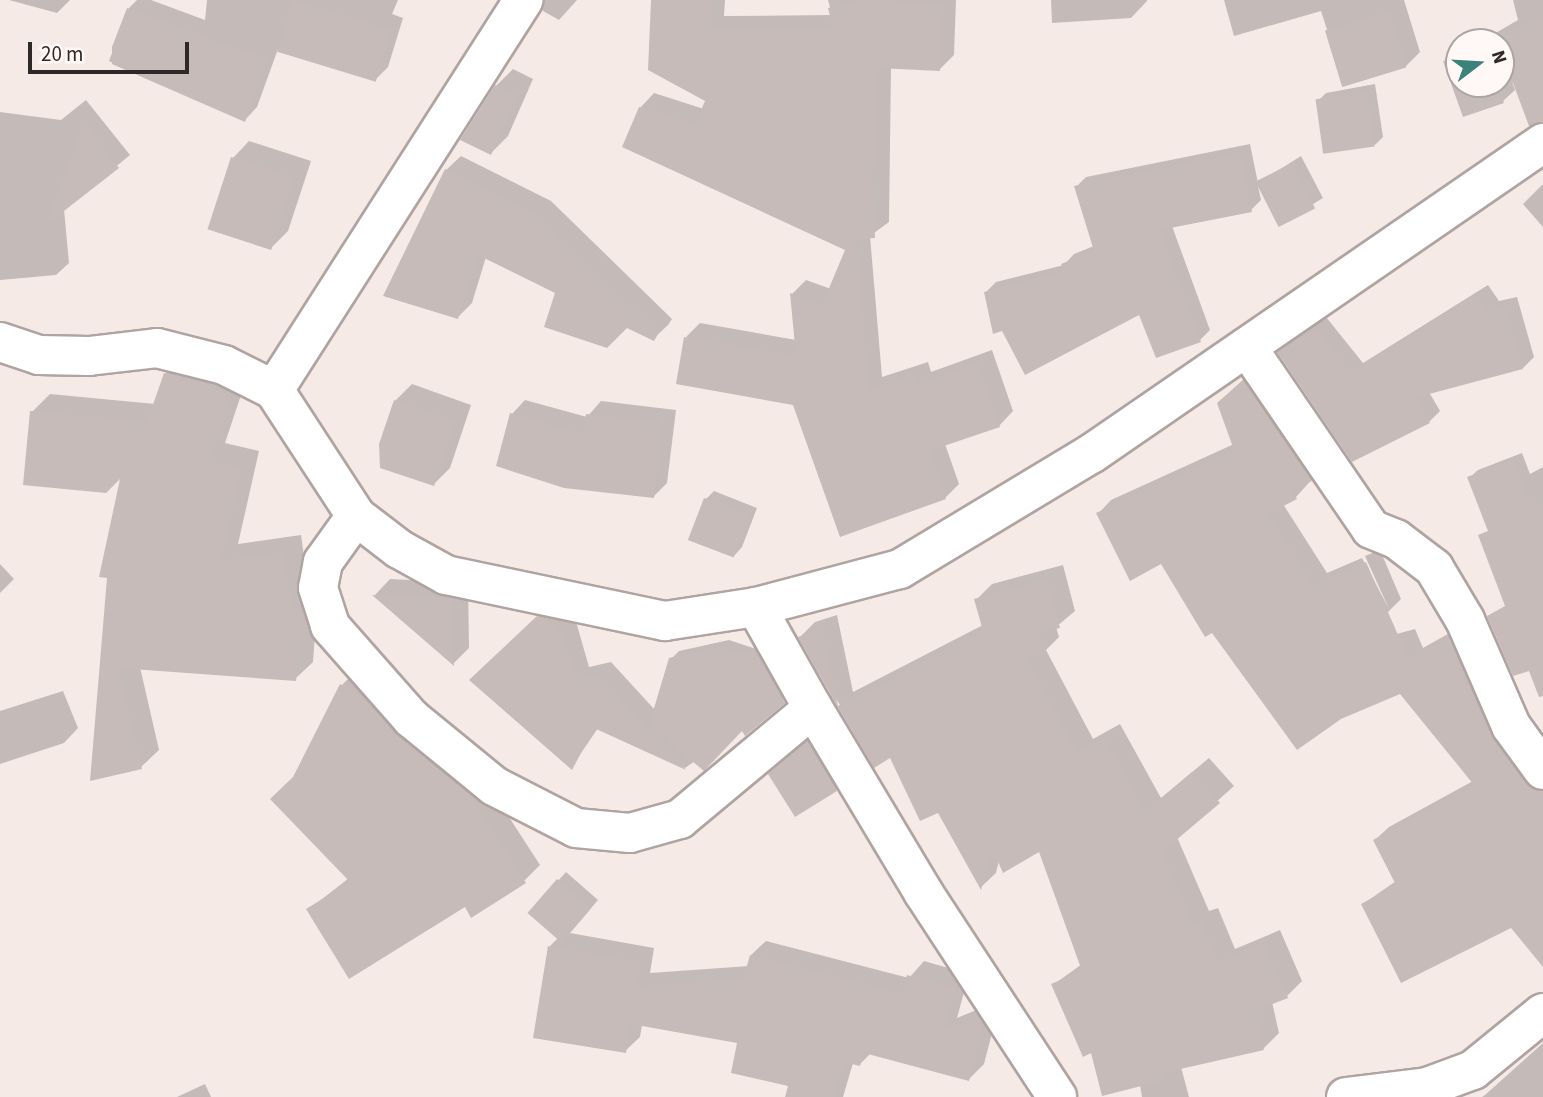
<!DOCTYPE html>
<html>
<head>
<meta charset="utf-8">
<style>
	body { margin:0 }
	#map { position:relative; width:1543px; height:1097px; overflow:hidden; background:#f5eae6; font-family:"Source Sans 3",sans-serif }
	div>[style] { position:absolute }
	.shadow>* { inset:0; background:#0003 }
	.building>* { inset:0; background:#c6bbb8; transform-origin:0 0 }
	.roads { filter:drop-shadow(2px 0 #afa4a1) drop-shadow(-2px 0 #afa4a1) drop-shadow(0 2px #afa4a1) drop-shadow(0 -2px #afa4a1) }
	.minor>* { height:38px; margin:-19px; padding:0 19px; transform-origin:19px; border-radius:19px; background:#fff }
	span { translate:-50% -50%; white-space:nowrap; text-align:center; line-height:1.15; -webkit-text-stroke:5px #fff8f6; paint-order:stroke }
	.north { position:absolute; left:1445px; top:28px; width:70px; height:70px; box-sizing:border-box; background:#fff8f6; border:2px solid #aba5a4; border-radius:50%; rotate:73deg; font-size:19px; font-weight:700; line-height:28px; text-align:center; color:#2d2928 }
	.north::after { content:''; display:block; margin:auto; width:24px; height:32px; background:#3b827a; clip-path:polygon(50% 0,100% 100%,50% 72%,0 100%) }
	.scale { position:absolute; left:28px; top:42px; width:161px; height:32px; box-sizing:border-box; border:4px solid #2d2928; border-top:0; padding-left:9px; font-size:21px; line-height:24px; white-space:nowrap; color:#2d2928; -webkit-text-stroke:5px #fff8f6; paint-order:stroke }
</style>
</head>
<body>
<div id="map">
	<div class="shadow">
		<div style="clip-path:polygon(9px 0,70px 0,57px 13px)"></div>
		<div style="clip-path:polygon(137px 0,151px 0,205px 20px,207px 0,398px 0,392px 14px,403px 18px,388px 67px,376px 79px,278px 49px,257px 107px,245px 120px,109px 61px,129px 8px)"></div>
		<div style="clip-path:polygon(544px 0,577px 0,559px 20px,543px 11px)"></div>
		<div style="clip-path:polygon(653px 0,725px 0,724px 16px,832px 15px,828px 0,956px 0,954px 55px,940px 69px,891px 67px,889px 222px,870px 236px,882px 377px,928px 362px,931px 372px,992px 350px,1013px 411px,999px 426px,945px 444px,959px 484px,945px 498px,686px 337px,700px 323px,796px 340px,792px 294px,806px 280px,831px 289px,847px 249px,640px 108px,654px 93px,704px 109px,707px 101px)"></div>
		<div style="clip-path:polygon(1051px 0,1147px 0,1147px 1px,1131px 18px,1052px 23px)"></div>
		<div style="clip-path:polygon(1224px 0,1404px 0,1420px 52px,1405px 67px,1345px 86px,1321px 11px,1234px 36px)"></div>
		<div style="clip-path:polygon(1513px 0,1543px 0,1543px 70px,1512px 82px,1515px 90px,1503px 101px,1464px 115px,1445px 62px,1459px 49px,1459px 84px,1501px 84px,1501px 42px,1480px 42px,1518px 20px)"></div>
		<div style="clip-path:polygon(513px 69px,533px 79px,508px 136px,491px 153px,496px 86px)"></div>
		<div style="clip-path:polygon(1375px 84px,1383px 137px,1375px 145px,1318px 101px,1326px 93px)"></div>
		<div style="clip-path:polygon(86px 100px,130px 155px,64px 209px,69px 263px,56px 275px,0 280px,0 112px,61px 120px)"></div>
		<div style="clip-path:polygon(249px 141px,311px 161px,288px 231px,271px 248px,210px 228px,233px 158px)"></div>
		<div style="clip-path:polygon(1250px 144px,1258px 183px,1301px 156px,1323px 198px,1279px 225px,1258px 186px,1261px 200px,1251px 210px,1172px 226px,1210px 330px,1200px 340px,1140px 312px,986px 292px,996px 282px,1064px 265px,1074px 254px,1094px 246px,1076px 187px,1086px 177px)"></div>
		<div style="clip-path:polygon(461px 156px,551px 201px,672px 319px,668px 325px,653px 339px,486px 257px,472px 303px,458px 317px,446px 170px)"></div>
		<div style="clip-path:polygon(1543px 184px,1543px 227px,1523px 204px)"></div>
		<div style="clip-path:polygon(1488px 285px,1499px 301px,1517px 297px,1534px 357px,1523px 368px,1429px 392px,1440px 411px,1429px 422px,1279px 353px,1326px 317px,1363px 363px)"></div>
		<div style="clip-path:polygon(183px 356px,247px 377px,225px 443px,259px 451px,238px 544px,301px 535px,309px 592px,318px 593px,313px 662px,295px 679px,140px 667px,159px 750px,141px 767px,92px 779px,123px 474px,32px 412px,50px 394px,155px 404px,165px 374px)"></div>
		<div style="clip-path:polygon(1257px 368px,1324px 466px,1296px 497px,1283px 504px,1327px 573px,1362px 558px,1389px 609px,1365px 556px,1380px 550px,1401px 599px,1388px 612px,1389px 636px,1415px 629px,1423px 648px,1462px 626px,1543px 773px,1543px 965px,1512px 925px,1363px 904px,1396px 881px,1375px 840px,1389px 827px,1473px 781px,1400px 692px,1162px 562px,1098px 514px,1111px 500px,1234px 444px,1233px 389px)"></div>
		<div style="clip-path:polygon(412px 384px,471px 405px,450px 468px,434px 484px,395px 401px)"></div>
		<div style="clip-path:polygon(525px 400px,587px 417px,601px 401px,676px 410px,667px 483px,653px 497px,512px 414px)"></div>
		<div style="clip-path:polygon(1522px 453px,1530px 474px,1543px 467px,1543px 535px,1469px 478px,1478px 470px)"></div>
		<div style="clip-path:polygon(714px 491px,757px 508px,742px 547px,734px 556px,706px 499px)"></div>
		<div style="clip-path:polygon(0 564px,14px 579px,0 593px)"></div>
		<div style="clip-path:polygon(1063px 565px,1075px 611px,1056px 627px,1059px 637px,1046px 650px,1093px 739px,1120px 724px,1161px 798px,1209px 758px,1234px 786px,1177px 837px,1209px 911px,1218px 908px,1235px 949px,1280px 930px,1302px 981px,1287px 996px,1272px 1002px,1279px 1033px,1264px 1048px,1181px 1067px,1189px 1097px,1142px 1097px,1140px 1085px,1092px 1051px,1053px 985px,1082px 964px,1040px 850px,999px 860px,996px 873px,981px 887px,939px 811px,891px 756px,875px 765px,800px 637px,815px 622px,837px 615px,853px 692px,983px 625px,976px 600px,992px 584px)"></div>
		<div style="clip-path:polygon(390px 579px,468px 583px,469px 648px,453px 664px,375px 595px)"></div>
		<div style="clip-path:polygon(551px 605px,560px 606px,577px 625px,589px 667px,611px 662px,655px 710px,671px 659px,679px 651px,729px 640px,753px 648px,764px 644px,792px 693px,685px 768px,598px 728px,571px 768px,484px 667px)"></div>
		<div style="clip-path:polygon(358px 669px,483px 777px,540px 865px,524px 881px,465px 905px,308px 910px,349px 878px,294px 778px,342px 685px)"></div>
		<div style="clip-path:polygon(63px 691px,78px 728px,64px 743px,0 764px,0 711px)"></div>
		<div style="clip-path:polygon(825px 726px,853px 773px,836px 790px,770px 774px)"></div>
		<div style="clip-path:polygon(566px 872px,598px 900px,570px 933px,654px 948px,650px 973px,749px 966px,751px 955px,766px 941px,909px 978px,924px 961px,969px 974px,957px 1018px,993px 1003px,998px 1010px,984px 1064px,969px 1079px,871px 1053px,860px 1064px,853px 1063px,843px 1097px,787px 1097px,791px 1084px,739px 1042px,642px 1025px,640px 1037px,625px 1051px,550px 946px,558px 938px,529px 913px)"></div>
		<div style="clip-path:polygon(1543px 1043px,1543px 1097px,1482px 1097px,1485px 1095px)"></div>
		<div style="clip-path:polygon(205px 1084px,211px 1097px,177px 1097px)"></div>
	</div>
	<div class="building">
		<div style="left:293px;top:0;width:103px;height:54px;rotate:17deg"></div>
		<div style="clip-path:polygon(651px 0,712px 0,711px 29px,833px 28px,828px 8px,864px 0,943px 5px,940px 71px,877px 68px,877px 169px,872px 169px,875px 238px,856px 239px,869px 390px,913px 375px,917px 385px,977px 363px,1000px 427px,929px 451px,946px 499px,840px 537px,793px 405px,676px 384px,684px 337px,796px 356px,790px 293px,822px 305px,845px 250px,622px 147px,639px 107px,695px 124px,705px 101px,648px 70px)"></div>
		<div style="clip-path:polygon(127px 8px,267px 59px,245px 122px,112px 64px,112px 47px)"></div>
		<div style="left:1389px;top:11px;width:59px;height:67px;rotate:73deg"></div>
		<div style="clip-path:polygon(1543px 18px,1543px 121px,1529px 126px,1513px 83px,1499px 88px,1504px 103px,1463px 117px,1443px 61px,1459px 56px,1459px 84px,1501px 84px,1501px 42px,1495px 35px)"></div>
		<div style="clip-path:polygon(495px 85px,518px 95px,491px 155px,460px 140px)"></div>
		<div style="left:1367px;top:92px;width:55px;height:52px;rotate:82deg"></div>
		<div style="clip-path:polygon(84px 124px,119px 168px,46px 225px)"></div>
		<div style="clip-path:polygon(1240px 153px,1252px 212px,1160px 230px,1201px 342px,1156px 358px,1139px 315px,1025px 375px,1002px 331px,993px 334px,984px 292px,1064px 272px,1061px 264px,1094px 251px,1074px 186px)"></div>
		<div style="left:231px;top:157px;width:67px;height:76px;rotate:18deg"></div>
		<div style="left:1292px;top:163px;width:51px;height:41px;rotate:63deg"></div>
		<div style="clip-path:polygon(445px 169px,537px 215px,658px 334px,654px 341px,627px 328px,607px 348px,544px 327px,555px 293px,478px 255px,458px 319px,383px 296px)"></div>
		<div style="clip-path:polygon(1476px 295px,1488px 312px,1506px 307px,1523px 369px,1414px 398px,1430px 423px,1352px 462px,1277px 352px,1313px 327px,1351px 373px)"></div>
		<div style="clip-path:polygon(164px 373px,231px 395px,209px 461px,242px 468px,221px 561px,283px 552px,292px 609px,301px 610px,296px 681px,118px 668px,142px 769px,90px 781px,107px 578px,99px 577px,120px 479px,106px 493px,23px 485px,30px 411px,147px 422px)"></div>
		<div style="clip-path:polygon(1243px 380px,1312px 481px,1292px 490px,1297px 499px,1268px 514px,1314px 586px,1366px 562px,1409px 660px,1449px 638px,1468px 690px,1493px 739px,1526px 783px,1543px 791px,1543px 967px,1511px 928px,1401px 983px,1361px 904px,1396px 885px,1373px 840px,1474px 785px,1400px 694px,1341px 719px,1297px 750px,1212px 633px,1205px 637px,1161px 564px,1130px 581px,1096px 513px,1234px 450px,1217px 403px)"></div>
		<div style="clip-path:polygon(394px 400px,456px 421px,434px 486px,380px 468px,379px 444px)"></div>
		<div style="clip-path:polygon(510px 413px,583px 434px,586px 414px,663px 423px,654px 498px,564px 488px,496px 466px)"></div>
		<div style="clip-path:polygon(1514px 460px,1532px 508px,1543px 504px,1543px 696px,1539px 697px,1529px 671px,1513px 676px,1487px 616px,1505px 606px,1478px 535px,1488px 531px,1467px 477px)"></div>
		<div style="left:704px;top:498px;width:49px;height:45px;rotate:21deg"></div>
		<div style="clip-path:polygon(1047px 579px,1060px 628px,1039px 633px,1044px 654px,1027px 658px,1077px 753px,1104px 738px,1145px 812px,1192px 772px,1220px 803px,1162px 852px,1194px 926px,1202px 922px,1219px 963px,1265px 944px,1288px 998px,1255px 1011px,1264px 1050px,1163px 1073px,1165px 1080px,1102px 1096px,1091px 1053px,1083px 1057px,1051px 984px,1082px 971px,1039px 852px,1003px 873px,992px 848px,981px 890px,938px 813px,920px 821px,890px 758px,874px 768px,832px 697px,798px 637px,822px 629px,838px 706px,983px 631px,974px 599px)"></div>
		<div style="clip-path:polygon(372px 595px,452px 599px,454px 666px)"></div>
		<div style="clip-path:polygon(537px 616px,547px 619px,564px 637px,576px 679px,598px 674px,686px 770px,594px 728px,572px 770px,469px 680px)"></div>
		<div style="clip-path:polygon(719px 647px,744px 655px,756px 651px,785px 703px,745px 736px,742px 731px,704px 771px,649px 725px,669px 658px)"></div>
		<div style="clip-path:polygon(340px 684px,362px 696px,397px 735px,468px 793px,526px 883px,471px 918px,465px 907px,349px 979px,306px 909px,350px 882px,270px 799px,293px 777px)"></div>
		<div style="clip-path:polygon(807px 741px,837px 791px,795px 817px,768px 774px)"></div>
		<div style="left:557px;top:879px;width:45px;height:45px;rotate:41deg"></div>
		<div style="clip-path:polygon(548px 946px,641px 962px,637px 987px,743px 980px,750px 955px,902px 994px,907px 975px,955px 988px,944px 1031px,978px 1016px,984px 1025px,969px 1081px,864px 1053px,860px 1066px,844px 1062px,834px 1097px,785px 1097px,788px 1086px,731px 1073px,737px 1043px,631px 1024px,626px 1053px,533px 1038px)"></div>
	</div>
	<div class="roads">
		<div class="minor">
			<div style="left:0;top:342px;width:41px;rotate:18.4deg"></div>
			<div style="left:39px;top:355px;width:50px;rotate:1.1deg"></div>
			<div style="left:89px;top:356px;width:68px;rotate:-6.7deg"></div>
			<div style="left:157px;top:348px;width:69px;rotate:14.2deg"></div>
			<div style="left:224px;top:365px;width:56px;rotate:26.6deg"></div>
			<div style="left:274px;top:390px;width:150px;rotate:56.9deg"></div>
			<div style="left:356px;top:516px;width:54px;rotate:37.5deg"></div>
			<div style="left:399px;top:549px;width:54px;rotate:29deg"></div>
			<div style="left:446px;top:575px;width:224px;rotate:11.9deg"></div>
			<div style="left:665px;top:621px;width:92px;rotate:-8.7deg"></div>
			<div style="left:756px;top:607px;width:149px;rotate:-14.8deg"></div>
			<div style="left:900px;top:569px;width:223px;rotate:-31.1deg"></div>
			<div style="left:1091px;top:454px;width:549px;rotate:-34.53deg"></div>
			<div style="left:1247px;top:347px;width:220px;rotate:55.7deg"></div>
			<div style="left:1371px;top:529px;width:27px;rotate:22deg"></div>
			<div style="left:1396px;top:539px;width:48px;rotate:37.3deg"></div>
			<div style="left:1434px;top:568px;width:61px;rotate:59.2deg"></div>
			<div style="left:1465px;top:620px;width:116px;rotate:66.5deg"></div>
			<div style="left:1511px;top:726px;width:54px;rotate:54deg"></div>
			<div style="left:274px;top:390px;width:463px;rotate:-57.4deg"></div>
			<div style="left:356px;top:516px;width:57px;rotate:125.7deg"></div>
			<div style="left:323px;top:562px;width:26px;rotate:101deg"></div>
			<div style="left:318px;top:588px;width:40px;rotate:72deg"></div>
			<div style="left:330px;top:626px;width:123px;rotate:48.6deg"></div>
			<div style="left:411px;top:718px;width:107px;rotate:39.3deg"></div>
			<div style="left:494px;top:786px;width:92px;rotate:27.1deg"></div>
			<div style="left:576px;top:828px;width:54px;rotate:5.3deg"></div>
			<div style="left:630px;top:833px;width:52px;rotate:-15.6deg"></div>
			<div style="left:680px;top:819px;width:173px;rotate:-39.8deg"></div>
			<div style="left:813px;top:708px;width:116px;rotate:-119.4deg"></div>
			<div style="left:813px;top:708px;width:214px;rotate:59.1deg"></div>
			<div style="left:923px;top:892px;width:245px;rotate:56.8deg"></div>
			<div style="left:1346px;top:1097px;width:82px;rotate:-7deg"></div>
			<div style="left:1427px;top:1087px;width:49px;rotate:-20.3deg"></div>
			<div style="left:1473px;top:1070px;width:90px;rotate:-39.2deg"></div>
		</div>
	</div>
	<div class="north">N</div>
	<div class="scale">20 m</div>
</div>
</body>
</html>
